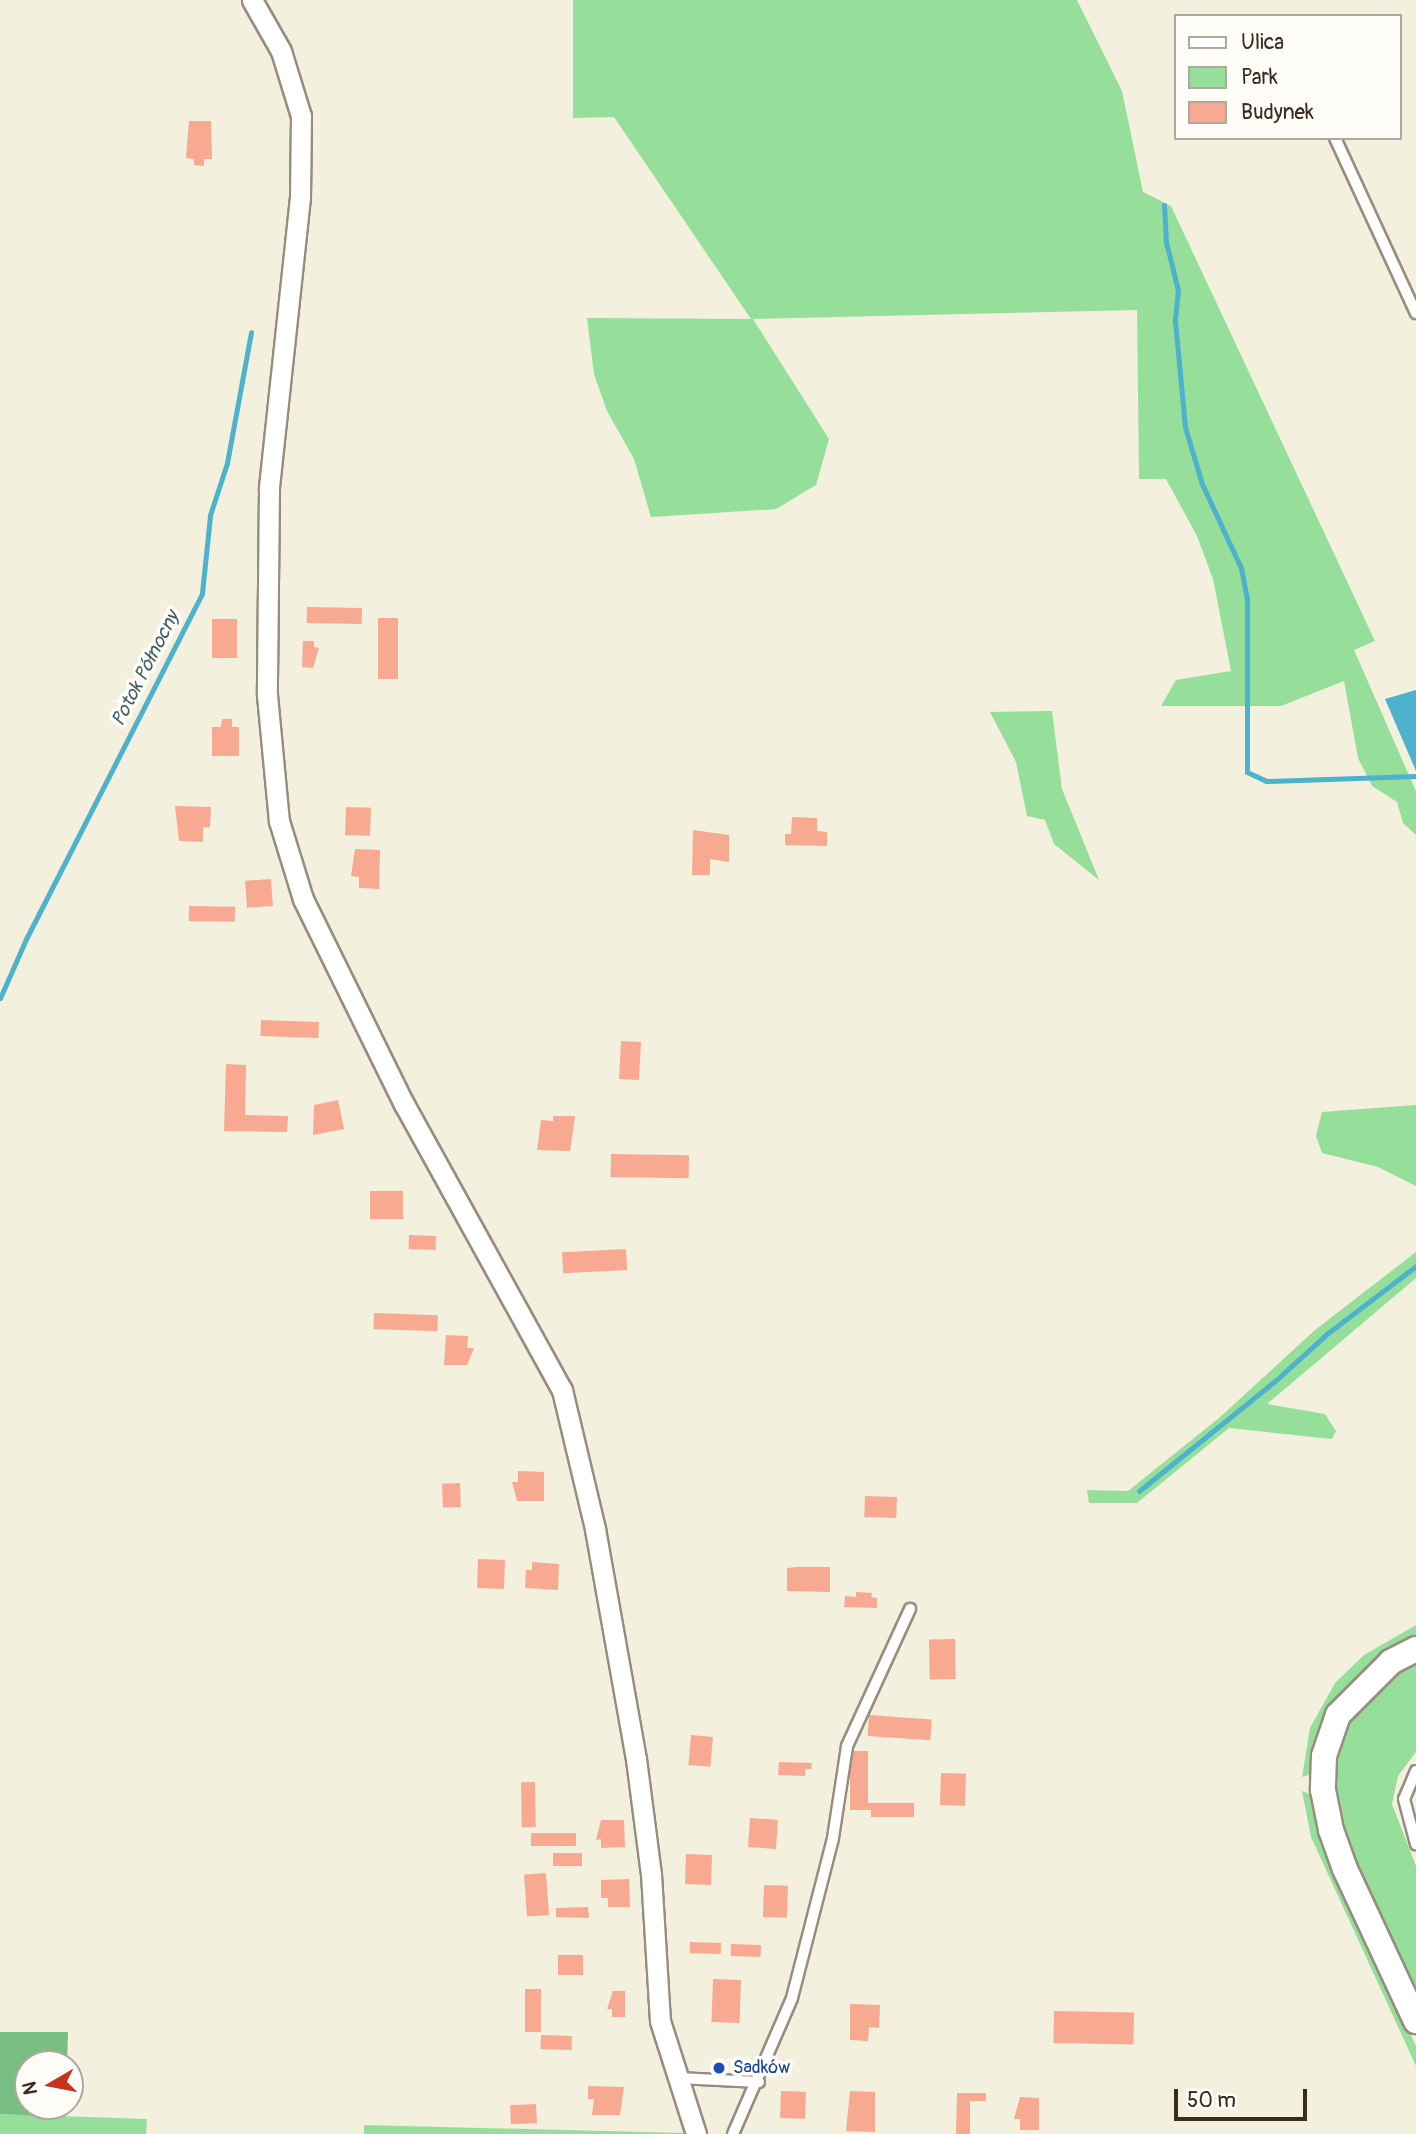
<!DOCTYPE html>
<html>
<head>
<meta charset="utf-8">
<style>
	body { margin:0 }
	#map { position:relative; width:1416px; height:2134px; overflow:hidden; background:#f3f0dd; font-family:Pangolin,sans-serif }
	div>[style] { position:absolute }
	.green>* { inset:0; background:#95df9b }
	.forest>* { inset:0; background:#78be83 }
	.water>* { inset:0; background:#4db2cc }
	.stream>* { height:5px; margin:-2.5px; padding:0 2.5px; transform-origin:2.5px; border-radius:2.5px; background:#4db2cc }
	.building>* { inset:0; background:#f8a991; transform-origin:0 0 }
	.roads { filter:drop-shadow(2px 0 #978d7e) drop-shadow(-2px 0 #978d7e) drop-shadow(0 2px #978d7e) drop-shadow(0 -2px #978d7e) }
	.service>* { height:10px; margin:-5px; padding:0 5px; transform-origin:5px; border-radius:5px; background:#fff }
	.minor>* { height:19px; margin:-9.5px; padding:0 9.5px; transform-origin:9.5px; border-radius:9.5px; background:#fff }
	.tertiary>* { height:24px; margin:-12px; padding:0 12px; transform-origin:12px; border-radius:12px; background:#fff }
	.dots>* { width:19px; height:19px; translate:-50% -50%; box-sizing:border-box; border:4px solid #fdfcf7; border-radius:50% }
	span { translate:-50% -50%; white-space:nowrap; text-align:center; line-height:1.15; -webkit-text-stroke:7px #fdfcf7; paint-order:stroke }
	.transit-label { font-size:18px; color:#164399 }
	.left { translate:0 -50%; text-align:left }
	.water-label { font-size:19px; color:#426064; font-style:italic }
	.legend { position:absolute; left:1174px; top:14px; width:228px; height:126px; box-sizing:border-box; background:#fdfcf7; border:2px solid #afa8a0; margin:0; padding:9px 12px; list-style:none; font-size:21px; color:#3b2a1e }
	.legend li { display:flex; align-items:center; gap:14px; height:35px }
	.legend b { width:35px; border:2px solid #afa8a0 }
	.north { position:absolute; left:14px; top:2050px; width:70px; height:70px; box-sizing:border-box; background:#fdfcf7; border:2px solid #afa8a0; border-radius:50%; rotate:260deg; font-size:19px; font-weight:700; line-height:28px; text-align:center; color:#3b2a1e }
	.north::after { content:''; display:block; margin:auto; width:24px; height:32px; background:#c8321e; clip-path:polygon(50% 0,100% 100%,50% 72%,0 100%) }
	.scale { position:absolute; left:1174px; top:2089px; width:133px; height:32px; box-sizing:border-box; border:4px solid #3b2a1e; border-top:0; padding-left:9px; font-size:21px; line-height:24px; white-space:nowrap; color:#3b2a1e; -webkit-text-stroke:5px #fdfcf7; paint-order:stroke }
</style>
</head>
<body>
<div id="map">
	<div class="green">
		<div style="clip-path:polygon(573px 0,1077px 0,1122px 91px,1143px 192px,1171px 206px,1375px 641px,1354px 650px,1416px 791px,1416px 835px,1403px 823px,1397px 802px,1372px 786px,1358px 758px,1344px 681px,1281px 706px,1161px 706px,1176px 680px,1231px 671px,1213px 579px,1197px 536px,1166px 479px,1139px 479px,1137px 310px,753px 319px,829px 439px,816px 485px,776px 509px,651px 517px,634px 459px,607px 411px,594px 374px,587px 318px,751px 319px,614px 117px,573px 118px)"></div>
		<div style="clip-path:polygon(1052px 711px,1062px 789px,1099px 880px,1054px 844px,1045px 820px,1027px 816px,1016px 762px,990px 712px)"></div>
		<div style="clip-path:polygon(1416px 1105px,1416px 1186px,1378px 1167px,1322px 1153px,1316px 1136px,1322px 1112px)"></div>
		<div style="clip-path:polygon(1416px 1252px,1416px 1278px,1267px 1404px,1325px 1414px,1336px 1431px,1332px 1439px,1229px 1428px,1137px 1503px,1089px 1503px,1087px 1490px,1128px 1491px,1219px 1418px,1315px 1330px)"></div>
		<div style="clip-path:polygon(1416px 1625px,1416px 1637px,1385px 1653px,1329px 1710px,1312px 1774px,1302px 1777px,1310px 1728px,1335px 1683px,1364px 1655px)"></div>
		<div style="clip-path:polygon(1416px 1659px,1416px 1752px,1398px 1776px,1392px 1804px,1416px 1866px,1416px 1998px,1343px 1836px,1335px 1778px,1339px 1745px,1351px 1716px,1378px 1686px)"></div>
		<div style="clip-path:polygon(1302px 1791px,1312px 1795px,1335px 1873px,1416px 2046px,1416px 2066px,1311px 1837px)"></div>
		<div style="clip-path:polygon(0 2114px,147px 2119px,146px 2134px,0 2134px)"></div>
		<div style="clip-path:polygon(364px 2125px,684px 2133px,684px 2134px,364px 2134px)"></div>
	</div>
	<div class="forest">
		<div style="clip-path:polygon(0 2032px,68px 2032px,67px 2064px,28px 2064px,28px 2106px,66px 2106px,65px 2117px,0 2114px)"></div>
	</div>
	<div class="water">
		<div style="clip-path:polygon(1416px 690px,1416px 771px,1385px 699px)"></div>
	</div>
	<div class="stream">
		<div style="left:1164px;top:205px;width:37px;rotate:87deg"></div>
		<div style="left:1166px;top:242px;width:49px;rotate:76deg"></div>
		<div style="left:1178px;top:290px;width:31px;rotate:96deg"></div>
		<div style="left:1175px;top:321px;width:106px;rotate:84.6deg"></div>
		<div style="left:1185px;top:427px;width:59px;rotate:73.4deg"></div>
		<div style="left:1202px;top:484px;width:93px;rotate:65.1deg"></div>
		<div style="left:1241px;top:568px;width:33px;rotate:79deg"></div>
		<div style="left:1247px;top:600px;width:172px;rotate:90deg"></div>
		<div style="left:1247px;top:772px;width:21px;rotate:25deg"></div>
		<div style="left:1266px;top:781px;width:150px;rotate:-1.9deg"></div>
		<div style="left:0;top:998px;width:64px;rotate:-66.2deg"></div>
		<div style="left:26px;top:939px;width:388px;rotate:-63deg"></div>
		<div style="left:202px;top:593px;width:78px;rotate:-84.1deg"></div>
		<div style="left:210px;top:515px;width:55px;rotate:-71.9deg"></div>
		<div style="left:227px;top:463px;width:133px;rotate:-79.6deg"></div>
		<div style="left:1139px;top:1491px;width:175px;rotate:-39deg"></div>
		<div style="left:1275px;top:1381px;width:72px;rotate:-42.2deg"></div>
		<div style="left:1328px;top:1333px;width:111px;rotate:-37.3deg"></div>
	</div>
	<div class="building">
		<div style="clip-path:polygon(189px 121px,211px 121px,212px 159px,204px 159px,204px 166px,194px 165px,194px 159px,186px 158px)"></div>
		<div style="left:307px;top:607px;width:55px;height:16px;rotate:1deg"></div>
		<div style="left:378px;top:618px;width:20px;height:61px"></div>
		<div style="left:212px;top:619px;width:25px;height:39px"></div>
		<div style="clip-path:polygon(303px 641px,314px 641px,314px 647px,319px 648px,313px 668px,302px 667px)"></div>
		<div style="clip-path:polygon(222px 719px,232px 719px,232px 727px,239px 727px,239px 756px,212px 756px,212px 727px,221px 727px)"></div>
		<div style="clip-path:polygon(175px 806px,211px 807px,210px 827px,203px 827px,203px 842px,179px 841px)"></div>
		<div style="left:346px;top:807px;width:25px;height:28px;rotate:2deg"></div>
		<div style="clip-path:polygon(792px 817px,817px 818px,817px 831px,827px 832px,827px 846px,785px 845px,785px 834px,791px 834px)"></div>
		<div style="clip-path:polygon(693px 830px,729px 835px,729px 862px,710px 859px,710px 875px,692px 875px)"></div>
		<div style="clip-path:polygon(355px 849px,380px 850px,379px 889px,359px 888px,359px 877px,351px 876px)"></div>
		<div style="left:271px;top:879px;width:27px;height:26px;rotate:86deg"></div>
		<div style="left:189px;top:906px;width:46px;height:15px;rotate:1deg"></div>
		<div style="left:261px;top:1020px;width:58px;height:16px;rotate:2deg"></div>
		<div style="left:621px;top:1041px;width:20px;height:38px;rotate:3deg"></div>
		<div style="clip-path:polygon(226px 1064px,246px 1065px,245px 1115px,288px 1116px,287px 1132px,224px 1131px)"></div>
		<div style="clip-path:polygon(338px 1100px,344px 1129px,313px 1135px,314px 1105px)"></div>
		<div style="clip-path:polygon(553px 1116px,575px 1116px,570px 1151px,537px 1150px,541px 1120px,553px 1121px)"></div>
		<div style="left:611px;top:1154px;width:78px;height:23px;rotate:1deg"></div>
		<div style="left:370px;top:1191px;width:33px;height:28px"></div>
		<div style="left:409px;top:1235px;width:27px;height:14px;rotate:2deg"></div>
		<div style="left:626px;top:1249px;width:21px;height:64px;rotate:87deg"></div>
		<div style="left:374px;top:1313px;width:64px;height:16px;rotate:2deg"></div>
		<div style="clip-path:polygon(446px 1335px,468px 1336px,467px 1348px,474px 1348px,467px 1365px,444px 1365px)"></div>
		<div style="clip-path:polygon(518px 1471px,544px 1472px,544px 1501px,517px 1501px,512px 1482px,518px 1482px)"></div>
		<div style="left:460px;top:1483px;width:24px;height:18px;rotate:88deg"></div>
		<div style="left:865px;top:1496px;width:32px;height:21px;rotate:2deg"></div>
		<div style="left:478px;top:1559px;width:27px;height:29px;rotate:2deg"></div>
		<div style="clip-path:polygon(532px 1562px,559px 1564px,558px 1590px,525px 1588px,526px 1570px,532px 1570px)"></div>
		<div style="clip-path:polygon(797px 1567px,830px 1567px,830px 1592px,787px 1591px,787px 1568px)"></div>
		<div style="clip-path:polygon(856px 1592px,872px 1593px,871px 1597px,877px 1598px,877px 1608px,844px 1607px,845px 1596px,856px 1597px)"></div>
		<div style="left:955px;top:1639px;width:40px;height:26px;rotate:89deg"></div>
		<div style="left:869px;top:1715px;width:63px;height:21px;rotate:4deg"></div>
		<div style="left:691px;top:1735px;width:22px;height:30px;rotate:5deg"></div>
		<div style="clip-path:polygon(850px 1751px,868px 1751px,868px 1803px,914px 1803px,914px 1817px,871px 1817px,871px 1810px,850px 1810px)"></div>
		<div style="clip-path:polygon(779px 1762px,812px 1763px,811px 1769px,805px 1769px,805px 1776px,778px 1775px)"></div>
		<div style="left:941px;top:1773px;width:25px;height:32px;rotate:2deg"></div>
		<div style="left:535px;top:1782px;width:45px;height:14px;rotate:89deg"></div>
		<div style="left:750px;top:1818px;width:28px;height:29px;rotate:4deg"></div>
		<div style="clip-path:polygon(601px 1820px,624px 1820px,625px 1847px,601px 1848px,601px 1839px,596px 1840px)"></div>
		<div style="left:576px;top:1833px;width:13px;height:45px;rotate:90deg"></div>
		<div style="left:553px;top:1853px;width:29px;height:13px"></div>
		<div style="left:686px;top:1854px;width:26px;height:30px;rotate:2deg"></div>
		<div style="left:546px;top:1873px;width:42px;height:22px;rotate:86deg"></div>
		<div style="clip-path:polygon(629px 1879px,630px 1907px,608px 1907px,608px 1898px,601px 1898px,601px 1880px)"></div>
		<div style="left:764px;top:1885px;width:24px;height:32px;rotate:2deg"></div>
		<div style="clip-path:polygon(588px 1907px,589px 1918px,556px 1917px,556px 1908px)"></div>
		<div style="left:690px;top:1942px;width:31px;height:11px;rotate:2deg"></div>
		<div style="left:731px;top:1944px;width:30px;height:12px;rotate:2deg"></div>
		<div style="left:558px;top:1955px;width:25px;height:20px"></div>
		<div style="left:713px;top:1979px;width:28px;height:43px;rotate:2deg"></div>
		<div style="left:525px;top:1989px;width:16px;height:43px"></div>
		<div style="clip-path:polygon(613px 1991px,625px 1991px,625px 2017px,612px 2017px,612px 2009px,607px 2009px)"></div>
		<div style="clip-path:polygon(850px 2004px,880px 2005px,879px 2028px,869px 2027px,868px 2041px,850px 2040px)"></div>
		<div style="left:1054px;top:2011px;width:80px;height:32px;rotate:1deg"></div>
		<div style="left:541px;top:2035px;width:31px;height:14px;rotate:2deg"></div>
		<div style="clip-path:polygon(588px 2086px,624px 2087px,620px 2115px,592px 2115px,594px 2099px,588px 2099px)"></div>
		<div style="left:781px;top:2091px;width:25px;height:27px;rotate:2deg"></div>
		<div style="clip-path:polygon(850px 2091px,875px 2092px,875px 2132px,846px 2131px)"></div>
		<div style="clip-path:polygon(957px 2093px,986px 2093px,986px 2101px,970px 2101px,970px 2134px,956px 2134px)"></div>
		<div style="clip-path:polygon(1020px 2097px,1039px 2098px,1039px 2130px,1020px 2130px,1020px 2119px,1014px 2119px)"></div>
		<div style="left:536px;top:2104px;width:19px;height:26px;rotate:87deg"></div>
	</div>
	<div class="roads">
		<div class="service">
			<div style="left:1335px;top:138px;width:193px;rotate:65.2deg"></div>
			<div style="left:1416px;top:1771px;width:30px;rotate:113deg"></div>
			<div style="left:1404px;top:1799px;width:47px;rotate:75.1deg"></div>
			<div style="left:678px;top:2078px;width:81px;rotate:2.8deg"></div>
			<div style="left:733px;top:2134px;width:148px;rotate:-66.5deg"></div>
			<div style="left:792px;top:1998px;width:165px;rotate:-75.6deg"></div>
			<div style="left:833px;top:1838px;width:93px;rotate:-81.3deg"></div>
			<div style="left:847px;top:1746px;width:151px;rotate:-65.3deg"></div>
		</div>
		<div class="minor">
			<div style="left:252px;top:0;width:59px;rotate:60.4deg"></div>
			<div style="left:281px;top:51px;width:68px;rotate:72.9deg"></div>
			<div style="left:301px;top:116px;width:81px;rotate:90.7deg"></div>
			<div style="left:300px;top:197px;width:294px;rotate:96.1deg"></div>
			<div style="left:269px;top:489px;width:206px;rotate:90.6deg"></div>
			<div style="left:267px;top:695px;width:127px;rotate:84.6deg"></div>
			<div style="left:279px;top:821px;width:82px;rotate:72.9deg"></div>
			<div style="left:303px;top:899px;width:229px;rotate:63.8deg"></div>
			<div style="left:404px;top:1104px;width:327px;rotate:61.1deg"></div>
			<div style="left:562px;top:1390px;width:143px;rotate:76.6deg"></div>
			<div style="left:595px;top:1529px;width:234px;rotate:79.9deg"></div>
			<div style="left:636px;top:1759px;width:116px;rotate:82.6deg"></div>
			<div style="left:651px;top:1874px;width:147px;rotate:86.5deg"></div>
			<div style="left:660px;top:2021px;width:119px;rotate:72.3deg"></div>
		</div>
		<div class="tertiary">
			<div style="left:1416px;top:1649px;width:28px;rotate:153deg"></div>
			<div style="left:1391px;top:1662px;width:75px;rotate:135deg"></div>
			<div style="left:1338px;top:1715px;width:43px;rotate:108.9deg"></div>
			<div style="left:1324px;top:1756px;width:34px;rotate:92deg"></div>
			<div style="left:1323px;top:1790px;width:41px;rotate:78.7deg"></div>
			<div style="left:1331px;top:1830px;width:41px;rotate:70.3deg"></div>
			<div style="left:1345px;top:1869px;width:168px;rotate:65deg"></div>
		</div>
	</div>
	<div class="dots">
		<div style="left:719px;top:2068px;background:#1a4fb4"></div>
	</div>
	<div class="transit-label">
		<span class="left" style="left:733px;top:2068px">Sadków</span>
	</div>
	<div class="water-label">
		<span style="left:146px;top:669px;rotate:-63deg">Potok Północny</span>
	</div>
	<ul class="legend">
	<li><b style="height:9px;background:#fff"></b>Ulica</li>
	<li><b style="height:19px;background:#95df9b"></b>Park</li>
	<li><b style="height:19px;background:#f8a991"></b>Budynek</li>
	</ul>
	<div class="north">N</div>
	<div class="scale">50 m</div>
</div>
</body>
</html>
